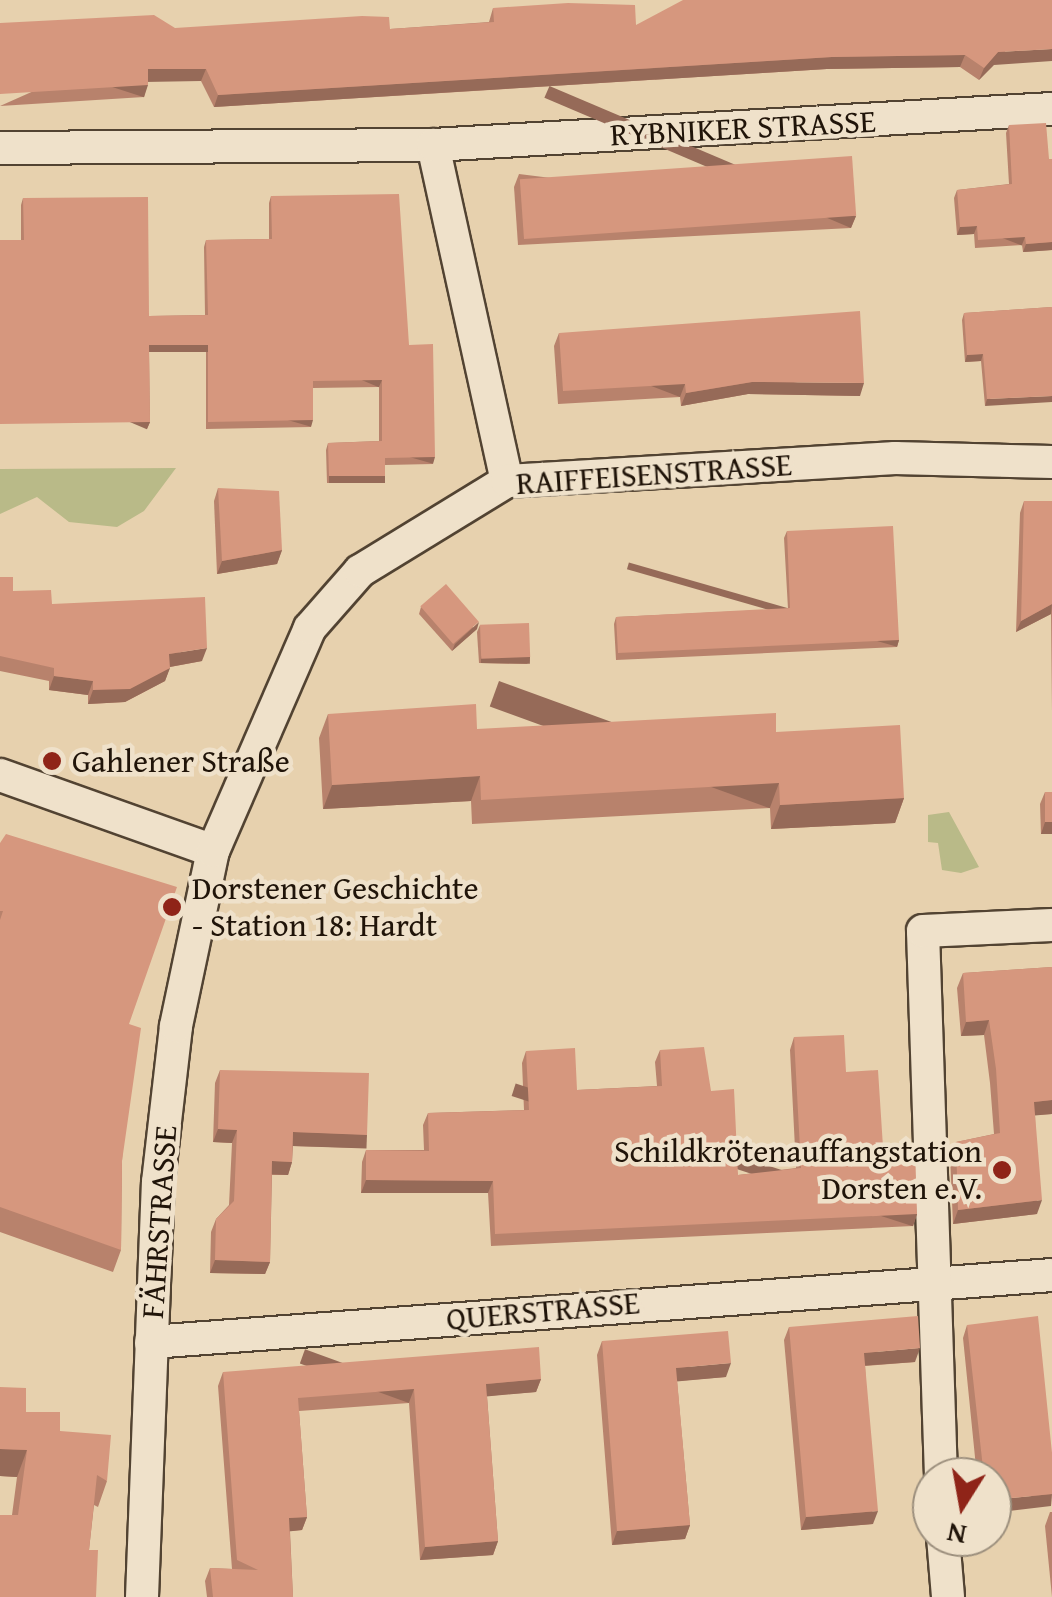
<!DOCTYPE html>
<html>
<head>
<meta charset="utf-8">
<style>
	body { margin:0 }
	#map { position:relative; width:1052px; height:1597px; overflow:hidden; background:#e7d1ae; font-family:"Gentium Book Plus",serif }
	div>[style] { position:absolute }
	.green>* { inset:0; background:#b9ba88 }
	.roads { filter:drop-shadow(2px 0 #524332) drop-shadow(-2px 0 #524332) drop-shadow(0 2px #524332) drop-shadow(0 -2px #524332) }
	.minor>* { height:32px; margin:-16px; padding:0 16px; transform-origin:16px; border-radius:16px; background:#efe1ca }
	.wall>* { inset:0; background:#b8826c }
	.shaded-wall>* { inset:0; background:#966a58; transform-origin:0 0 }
	.building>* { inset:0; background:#d6977e; transform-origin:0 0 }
	.dots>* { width:28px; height:28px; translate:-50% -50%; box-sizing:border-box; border:5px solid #efe1ca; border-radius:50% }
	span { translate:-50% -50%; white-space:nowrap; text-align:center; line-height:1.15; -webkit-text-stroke:9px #efe1ca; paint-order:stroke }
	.street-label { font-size:32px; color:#201409 }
	.poi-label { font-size:32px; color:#201409 }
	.left { translate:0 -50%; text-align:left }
	.right { translate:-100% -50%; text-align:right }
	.north { position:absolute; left:912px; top:1457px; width:100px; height:100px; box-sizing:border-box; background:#efe1ca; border:2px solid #9c8f7d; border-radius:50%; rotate:191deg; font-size:28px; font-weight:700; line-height:40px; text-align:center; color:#201409 }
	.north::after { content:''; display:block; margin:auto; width:35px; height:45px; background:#8f2418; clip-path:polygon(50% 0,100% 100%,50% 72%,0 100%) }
</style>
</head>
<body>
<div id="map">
	<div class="green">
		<div style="clip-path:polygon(176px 468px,144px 511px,117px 527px,69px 522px,37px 497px,0 514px,0 469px)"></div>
		<div style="clip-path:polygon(949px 812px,979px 867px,961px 873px,942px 870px,938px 843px,928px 842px,928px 815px)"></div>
	</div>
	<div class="roads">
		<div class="minor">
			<div style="left:433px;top:145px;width:344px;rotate:77.6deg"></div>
			<div style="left:0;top:148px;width:433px;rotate:-0.4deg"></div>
			<div style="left:433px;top:145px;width:620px;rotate:-3.33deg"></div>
			<div style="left:0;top:775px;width:226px;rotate:19.6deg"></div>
			<div style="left:151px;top:1342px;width:903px;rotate:-4.25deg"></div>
			<div style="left:941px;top:1477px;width:546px;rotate:-91.89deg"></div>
			<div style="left:923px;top:931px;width:129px;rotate:-2.7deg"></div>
			<div style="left:943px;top:1537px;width:60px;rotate:85.2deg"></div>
			<div style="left:142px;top:1597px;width:415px;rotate:-87.8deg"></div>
			<div style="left:158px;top:1182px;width:157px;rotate:-83.4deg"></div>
			<div style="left:176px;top:1026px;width:179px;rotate:-78.1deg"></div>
			<div style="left:213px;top:851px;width:243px;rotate:-66.5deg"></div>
			<div style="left:310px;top:628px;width:76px;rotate:-48.7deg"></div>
			<div style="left:360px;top:571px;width:172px;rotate:-31.5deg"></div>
			<div style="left:507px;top:481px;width:389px;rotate:-3.4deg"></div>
			<div style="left:895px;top:458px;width:157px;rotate:1.5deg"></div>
		</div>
	</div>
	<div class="wall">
		<div style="clip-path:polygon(1052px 0,979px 80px,960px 67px,827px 69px,214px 107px,201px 81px,148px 81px,144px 97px,0 106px,175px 28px,390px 29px,489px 22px,493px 8px,636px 25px)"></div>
		<div style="clip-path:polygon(1009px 125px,1049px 159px,1052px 159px,1052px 250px,1023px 252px,1022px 245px,975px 248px,974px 234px,957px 235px,954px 198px,957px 190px,1009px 184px,1006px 133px)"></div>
		<div style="clip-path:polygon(519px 174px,856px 216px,851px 228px,518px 245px,514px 187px)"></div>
		<div style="clip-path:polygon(271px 196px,409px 345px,433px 464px,385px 465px,385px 476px,382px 483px,327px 483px,326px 450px,328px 443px,379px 441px,379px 387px,313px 388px,311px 427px,206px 429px,206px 352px,149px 352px,150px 422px,147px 429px,21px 240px,21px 205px,23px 198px,149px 316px,205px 315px,204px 247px,206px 240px,269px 239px,269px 203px)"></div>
		<div style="clip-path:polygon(1052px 307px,985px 406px,981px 361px,965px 362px,962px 320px,964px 313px)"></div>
		<div style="clip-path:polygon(559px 333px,860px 396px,748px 394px,681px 406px,680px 397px,558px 404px,554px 346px)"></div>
		<div style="clip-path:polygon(218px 488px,282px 550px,277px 564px,217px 574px,214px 501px)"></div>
		<div style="clip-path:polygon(1024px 501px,1052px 501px,1052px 713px,1051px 614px,1016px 632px,1020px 513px)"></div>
		<div style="clip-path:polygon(787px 531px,899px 640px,897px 647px,616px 660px,614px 624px,616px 617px,788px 609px,784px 538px)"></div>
		<div style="clip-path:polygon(0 577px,13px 591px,52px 604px,202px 661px,170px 667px,165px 681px,125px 702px,88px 704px,88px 695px,49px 690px,49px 681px,0 671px)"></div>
		<div style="clip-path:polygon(421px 607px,477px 629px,452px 651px,419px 614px)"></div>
		<div style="clip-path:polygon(480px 625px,528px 664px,479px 663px,477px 632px)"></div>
		<div style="clip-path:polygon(328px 714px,477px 729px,776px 732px,904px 798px,895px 823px,771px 829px,770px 808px,472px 824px,471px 801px,323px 809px,319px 738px)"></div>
		<div style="clip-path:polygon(1045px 792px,1052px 792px,1052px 834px,1041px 834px,1040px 804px)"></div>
		<div style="clip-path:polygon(0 843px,129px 1024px,122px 1161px,121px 1250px,113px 1272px,0 1232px)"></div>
		<div style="clip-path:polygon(1052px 967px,1052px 1114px,1035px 1115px,1037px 1214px,953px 1224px,950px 1156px,956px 1142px,994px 1134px,990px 1083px,984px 1035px,961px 1036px,957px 988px,963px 973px)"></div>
		<div style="clip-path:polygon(794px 1037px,846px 1072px,917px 1214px,913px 1226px,491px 1246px,488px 1193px,361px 1193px,362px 1162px,366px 1150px,424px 1150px,423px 1125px,428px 1113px,524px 1110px,522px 1063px,526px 1051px,577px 1090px,657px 1086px,655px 1062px,660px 1050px,711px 1091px,738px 1175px,796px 1168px,790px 1050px)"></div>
		<div style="clip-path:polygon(220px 1070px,367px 1135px,363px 1148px,293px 1146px,292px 1162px,288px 1175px,272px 1175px,270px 1262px,265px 1274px,210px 1273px,211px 1232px,216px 1219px,229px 1205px,232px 1143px,213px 1142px,215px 1083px)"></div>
		<div style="clip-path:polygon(967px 1325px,1052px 1453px,1051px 1506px,992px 1477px,977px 1477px,963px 1338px)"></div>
		<div style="clip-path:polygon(789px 1327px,915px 1362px,865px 1366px,873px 1524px,801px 1530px,784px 1340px)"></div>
		<div style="clip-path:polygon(602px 1341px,726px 1377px,677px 1381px,690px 1525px,685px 1539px,612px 1545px,597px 1355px)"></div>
		<div style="clip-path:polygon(223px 1372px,541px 1379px,536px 1392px,487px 1396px,498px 1541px,493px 1555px,420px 1560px,409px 1403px,299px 1411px,307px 1517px,302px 1530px,290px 1531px,293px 1597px,207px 1597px,205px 1581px,210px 1568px,232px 1569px,218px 1386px)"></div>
		<div style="clip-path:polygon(0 1387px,26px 1412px,60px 1431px,107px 1481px,98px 1507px,94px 1505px,89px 1550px,12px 1515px,17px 1477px,0 1476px)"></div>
		<div style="clip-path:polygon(1050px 1512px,1052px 1512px,1052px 1597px,1045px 1526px)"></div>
	</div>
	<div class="shaded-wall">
		<div style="clip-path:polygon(1052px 49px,1052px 61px,994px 65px,979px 80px,984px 68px,998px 52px)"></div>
		<div style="clip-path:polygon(965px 55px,960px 67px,827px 69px,214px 107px,218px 95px,832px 57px)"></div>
		<div style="clip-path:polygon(148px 69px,206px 69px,201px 81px,144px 82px)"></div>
		<div style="left:148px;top:85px;width:13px;height:148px;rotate:108deg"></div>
		<div style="left:856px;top:216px;width:13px;height:333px;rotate:113deg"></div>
		<div style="clip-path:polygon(977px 226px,974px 234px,957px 235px,960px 227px)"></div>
		<div style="left:1025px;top:237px;width:9px;height:47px;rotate:111deg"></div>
		<div style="clip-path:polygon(1052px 242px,1052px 250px,1023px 252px,1026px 244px)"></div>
		<div style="left:149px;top:345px;width:59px;height:7px"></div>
		<div style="clip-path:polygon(983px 354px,981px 361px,965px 362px,967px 355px)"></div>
		<div style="left:382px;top:380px;width:8px;height:69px;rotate:113deg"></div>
		<div style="clip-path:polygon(752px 382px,864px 383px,860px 396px,748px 394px,681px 406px,686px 393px)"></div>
		<div style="left:685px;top:384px;width:14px;height:122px;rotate:111deg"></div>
		<div style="clip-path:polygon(1052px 396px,1052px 402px,985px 406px,987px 399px)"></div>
		<div style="left:313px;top:420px;width:7px;height:105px;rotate:106deg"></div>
		<div style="left:150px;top:422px;width:8px;height:150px;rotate:113deg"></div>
		<div style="left:435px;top:457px;width:7px;height:50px;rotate:106deg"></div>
		<div style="left:329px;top:476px;width:56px;height:7px"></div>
		<div style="clip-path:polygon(282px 550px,277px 564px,217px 574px,222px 561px)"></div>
		<div style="clip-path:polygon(1052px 604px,1051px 614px,1016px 632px,1021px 621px)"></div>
		<div style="clip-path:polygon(479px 622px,477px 629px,452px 651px,455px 644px)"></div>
		<div style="left:899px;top:640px;width:7px;height:281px;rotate:106deg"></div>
		<div style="clip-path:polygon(207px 648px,202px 661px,164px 668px,169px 654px)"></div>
		<div style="left:481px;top:656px;width:49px;height:7px;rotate:1deg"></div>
		<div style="clip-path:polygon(170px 668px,165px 681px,125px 702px,88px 704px,93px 690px)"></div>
		<div style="clip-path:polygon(54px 676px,93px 681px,88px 695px,49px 690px)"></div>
		<div style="clip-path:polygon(480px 776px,471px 801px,323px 809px,332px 785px)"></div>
		<div style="left:779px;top:783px;width:27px;height:298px;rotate:110deg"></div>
		<div style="clip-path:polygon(904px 798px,895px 823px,771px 829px,780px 805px)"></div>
		<div style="clip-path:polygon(1045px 822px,1052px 822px,1052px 834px,1041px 834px)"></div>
		<div style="clip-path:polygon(989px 1020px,984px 1035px,961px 1036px,966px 1022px)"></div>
		<div style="clip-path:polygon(1052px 1100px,1052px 1114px,1029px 1116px,1034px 1102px)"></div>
		<div style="clip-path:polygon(218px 1129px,237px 1130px,232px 1143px,213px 1142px)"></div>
		<div style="left:293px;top:1132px;width:74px;height:14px;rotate:2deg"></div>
		<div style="clip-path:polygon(272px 1161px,292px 1162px,288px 1175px,267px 1174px)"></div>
		<div style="clip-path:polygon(366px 1180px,493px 1181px,488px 1193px,361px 1193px)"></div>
		<div style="clip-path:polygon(1042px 1200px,1037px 1214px,953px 1224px,958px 1210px)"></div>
		<div style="left:917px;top:1214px;width:13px;height:422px;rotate:108deg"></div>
		<div style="clip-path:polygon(215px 1260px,270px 1262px,265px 1274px,210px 1273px)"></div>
		<div style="clip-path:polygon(920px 1348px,915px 1362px,859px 1366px,864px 1353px)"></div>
		<div style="clip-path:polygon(731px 1363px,726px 1377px,671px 1382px,676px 1368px)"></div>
		<div style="clip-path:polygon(541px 1379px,536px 1392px,481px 1397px,486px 1384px)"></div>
		<div style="left:414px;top:1389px;width:15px;height:116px;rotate:110deg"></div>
		<div style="clip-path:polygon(0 1449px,27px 1450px,17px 1477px,0 1476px)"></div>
		<div style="clip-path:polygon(1052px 1494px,1051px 1506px,992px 1513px,992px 1500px)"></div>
		<div style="clip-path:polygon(878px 1511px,873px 1524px,801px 1530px,806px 1517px)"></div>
		<div style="clip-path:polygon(307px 1517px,302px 1530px,284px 1532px,289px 1518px)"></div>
		<div style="clip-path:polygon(690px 1525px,685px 1539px,612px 1545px,617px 1531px)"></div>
		<div style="clip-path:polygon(498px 1541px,493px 1555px,420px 1560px,425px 1547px)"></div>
	</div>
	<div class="building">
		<div style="clip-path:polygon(683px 0,1052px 0,1052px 49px,998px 52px,984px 68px,965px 55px,832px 57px,218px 95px,206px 69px,148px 69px,148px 85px,0 94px,0 23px,154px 15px,175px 28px,362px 16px,389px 17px,390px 29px,494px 22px,493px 8px,568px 3px,635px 5px,636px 25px)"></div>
		<div style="clip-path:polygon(1046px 123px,1049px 159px,1052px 159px,1052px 242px,1026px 244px,1025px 237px,978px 240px,977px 226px,960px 227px,957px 190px,1012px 184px,1009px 125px)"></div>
		<div style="left:852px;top:156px;width:60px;height:333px;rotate:86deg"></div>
		<div style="clip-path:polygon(399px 194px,409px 345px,433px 344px,435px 457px,385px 458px,385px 476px,329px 476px,328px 443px,382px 441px,382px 380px,313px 381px,313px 420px,208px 422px,208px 345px,149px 345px,150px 422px,0 424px,0 240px,24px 240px,23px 198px,148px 197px,149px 316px,208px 315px,206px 240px,272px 239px,271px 196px)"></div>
		<div style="clip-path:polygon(1052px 307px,1052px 396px,987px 399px,983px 354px,967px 355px,964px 313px)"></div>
		<div style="clip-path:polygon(860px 311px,864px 383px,752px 382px,686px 393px,685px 384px,563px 391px,559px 333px)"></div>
		<div style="clip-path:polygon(218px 488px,279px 491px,282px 550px,222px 561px)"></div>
		<div style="clip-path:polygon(1024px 501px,1052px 501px,1052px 604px,1021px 621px)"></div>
		<div style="clip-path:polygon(893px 526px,899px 640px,618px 653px,616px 617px,790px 608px,787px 531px)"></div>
		<div style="clip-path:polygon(0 577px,13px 577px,13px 591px,51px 590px,52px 604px,205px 597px,207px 648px,169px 654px,170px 668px,130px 689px,93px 690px,93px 681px,54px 676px,54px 668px,0 656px)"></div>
		<div style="left:446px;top:584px;width:50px;height:34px;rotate:49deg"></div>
		<div style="left:529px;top:623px;width:34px;height:49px;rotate:88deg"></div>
		<div style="clip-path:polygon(476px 704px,477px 729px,776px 713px,776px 732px,900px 725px,904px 798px,780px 805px,779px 783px,481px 800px,480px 776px,332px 785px,328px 714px)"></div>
		<div style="left:1045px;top:792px;width:7px;height:30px"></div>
		<div style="clip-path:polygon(6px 834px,177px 887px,129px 1024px,141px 1028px,122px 1161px,121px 1250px,0 1207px,0 920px,3px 911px,0 911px,0 843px)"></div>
		<div style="clip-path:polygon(1052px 967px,1052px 1100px,1034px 1102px,1042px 1200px,958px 1210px,956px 1142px,1000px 1133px,996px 1069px,989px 1020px,966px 1022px,963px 973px)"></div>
		<div style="clip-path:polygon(844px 1035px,846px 1072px,878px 1070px,883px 1147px,915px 1146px,917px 1214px,495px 1234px,493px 1181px,366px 1180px,366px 1150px,429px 1151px,428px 1113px,529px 1110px,526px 1051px,575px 1048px,577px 1090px,662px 1086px,660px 1050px,704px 1047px,711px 1091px,734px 1089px,738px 1175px,801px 1168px,794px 1037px)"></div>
		<div style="clip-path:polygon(220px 1070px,369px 1073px,367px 1135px,293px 1132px,292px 1162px,272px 1161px,270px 1262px,215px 1260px,216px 1219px,234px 1201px,237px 1130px,218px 1129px)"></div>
		<div style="clip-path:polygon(918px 1316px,920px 1348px,864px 1353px,878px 1511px,806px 1517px,789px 1327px)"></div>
		<div style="clip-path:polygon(1038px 1316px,1052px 1453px,1052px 1494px,992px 1500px,992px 1477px,984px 1477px,967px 1325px)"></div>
		<div style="clip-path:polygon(728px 1331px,731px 1363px,676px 1368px,690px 1525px,617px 1531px,602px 1341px)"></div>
		<div style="clip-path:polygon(539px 1347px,541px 1379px,486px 1384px,498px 1541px,425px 1547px,414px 1389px,298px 1398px,307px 1517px,289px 1518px,293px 1597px,213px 1597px,210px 1568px,258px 1570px,237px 1560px,223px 1372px)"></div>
		<div style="clip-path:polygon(0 1387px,26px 1388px,26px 1412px,60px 1412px,60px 1431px,111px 1435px,107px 1481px,97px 1475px,89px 1550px,98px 1550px,96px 1597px,0 1597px,0 1515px,18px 1515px,27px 1450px,0 1449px)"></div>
	</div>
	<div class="dots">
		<div style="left:52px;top:761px;background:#8f2418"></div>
		<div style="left:172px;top:907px;background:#8f2418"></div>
		<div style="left:1002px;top:1170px;background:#8f2418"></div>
	</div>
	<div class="street-label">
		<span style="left:743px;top:128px;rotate:-3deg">RYBNIKER STRASSE</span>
		<span style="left:654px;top:474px;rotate:-4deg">RAIFFEISENSTRASSE</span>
		<span style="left:159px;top:1222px;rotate:-86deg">FÄHRSTRASSE</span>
		<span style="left:543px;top:1311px;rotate:-5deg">QUERSTRASSE</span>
	</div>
	<div class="poi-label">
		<span class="left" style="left:72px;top:761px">Gahlener Straße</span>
		<span class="left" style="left:192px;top:907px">Dorstener Geschichte<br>- Station 18: Hardt</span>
		<span class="right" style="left:982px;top:1170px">Schildkrötenauffangstation<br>Dorsten e.V.</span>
	</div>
	<div class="north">N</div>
</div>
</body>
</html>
